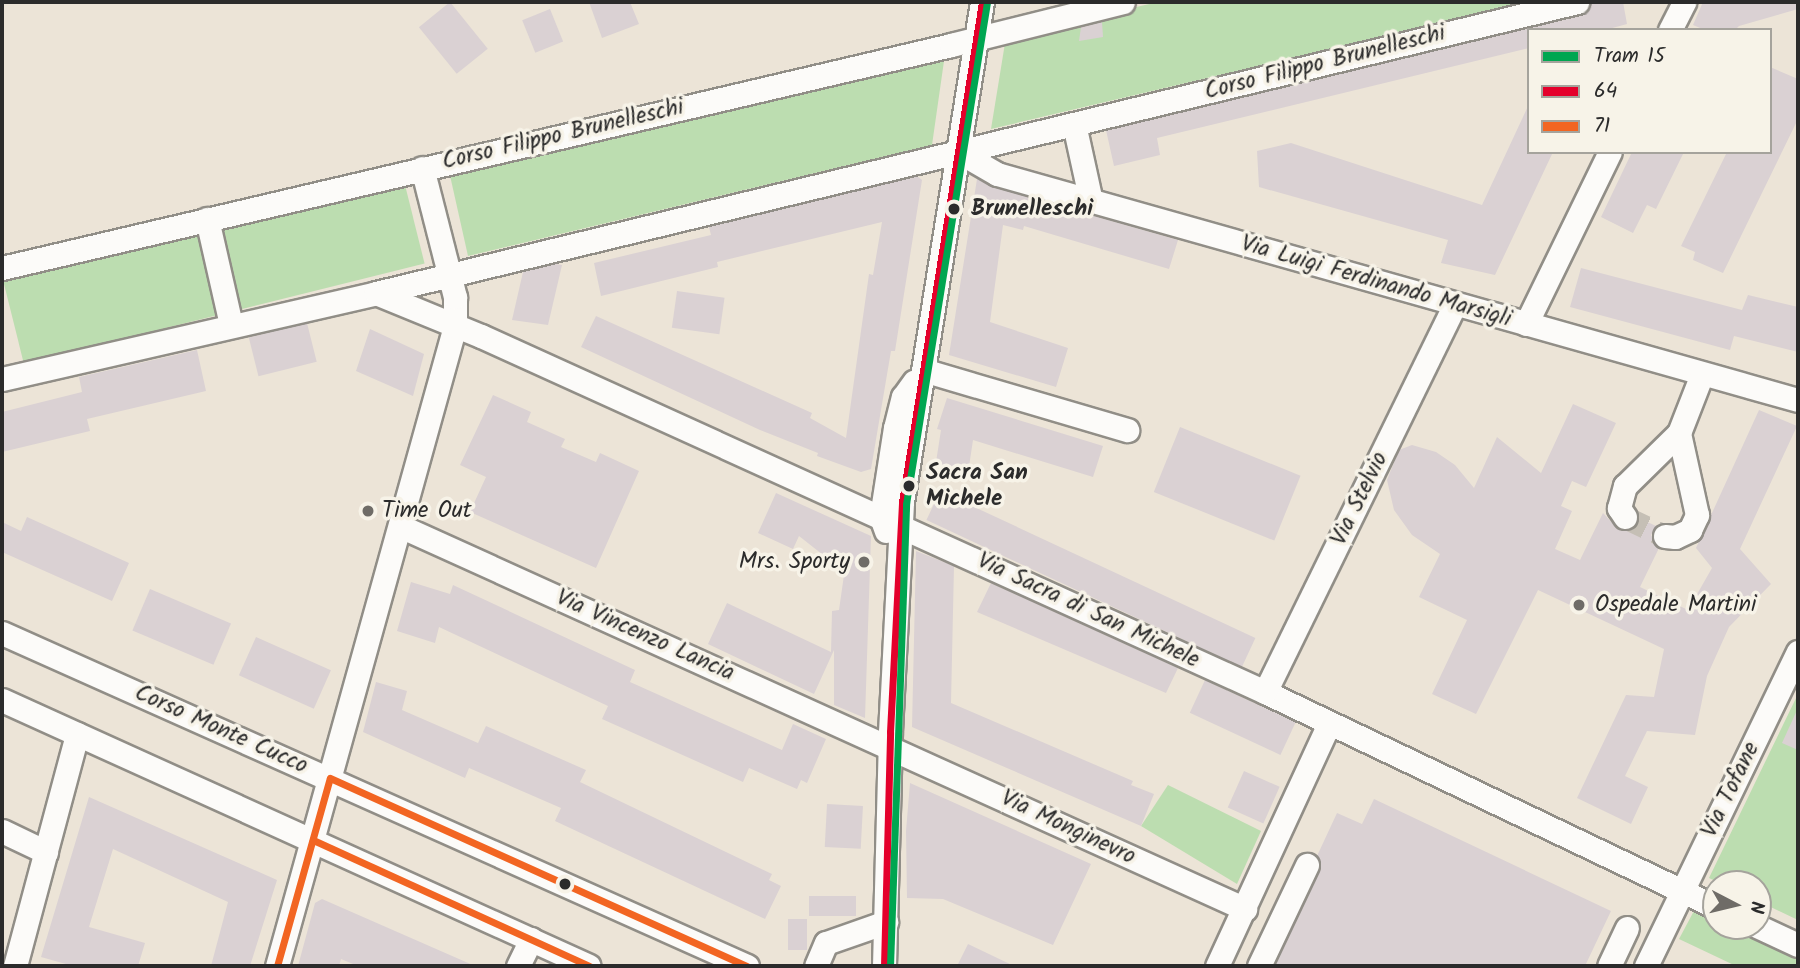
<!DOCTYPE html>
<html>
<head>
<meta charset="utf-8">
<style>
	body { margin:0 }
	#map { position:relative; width:1800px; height:968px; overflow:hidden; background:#ece4d7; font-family:Kalam,sans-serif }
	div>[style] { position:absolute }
	.green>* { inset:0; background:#bcddb0; transform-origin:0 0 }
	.building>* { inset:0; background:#dad1d3; transform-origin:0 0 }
	.minor-tunnel>* { height:23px; margin-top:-11.5px; transform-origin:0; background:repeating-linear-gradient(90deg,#c5bfb5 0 23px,transparent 0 34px) }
	.roads { filter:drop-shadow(2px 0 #918e87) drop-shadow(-2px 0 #918e87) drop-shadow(0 2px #918e87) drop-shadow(0 -2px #918e87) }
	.minor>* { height:23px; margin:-11.5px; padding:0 11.5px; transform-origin:11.5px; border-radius:11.5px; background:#fcfbf9 }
	.bus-1>* { height:7px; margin:-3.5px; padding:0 3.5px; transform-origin:3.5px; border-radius:3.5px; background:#e4002b }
	.bus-2>* { height:7px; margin:-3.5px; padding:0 3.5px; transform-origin:3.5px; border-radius:3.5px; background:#f26522 }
	.tram-1>* { height:7px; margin:-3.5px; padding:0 3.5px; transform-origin:3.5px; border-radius:3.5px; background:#00a651 }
	.dots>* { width:19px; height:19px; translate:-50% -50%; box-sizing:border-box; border:4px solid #f7f3e8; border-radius:50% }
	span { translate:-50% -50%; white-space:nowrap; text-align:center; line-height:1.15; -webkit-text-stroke:7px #f7f3e8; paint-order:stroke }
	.street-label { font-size:23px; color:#2b2b2b }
	.stop-label { font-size:23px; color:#2b2b2b; font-weight:700 }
	.left { translate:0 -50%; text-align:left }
	.poi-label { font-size:23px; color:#2b2b2b }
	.right { translate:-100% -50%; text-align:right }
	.frame { position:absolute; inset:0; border:4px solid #2b2b2b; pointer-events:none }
	.legend { position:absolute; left:1527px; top:28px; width:245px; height:126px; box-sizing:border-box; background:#f7f3e8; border:2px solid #a5a39c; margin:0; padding:9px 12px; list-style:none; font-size:21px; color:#2b2b2b }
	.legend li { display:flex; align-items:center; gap:14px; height:35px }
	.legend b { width:35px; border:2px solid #a5a39c }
	.north { position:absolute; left:1702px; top:870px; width:70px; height:70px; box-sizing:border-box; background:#f7f3e8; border:2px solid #a5a39c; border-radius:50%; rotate:97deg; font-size:19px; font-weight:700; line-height:28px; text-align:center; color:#2b2b2b }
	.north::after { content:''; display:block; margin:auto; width:24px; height:32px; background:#6f6c67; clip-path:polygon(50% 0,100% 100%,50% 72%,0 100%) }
</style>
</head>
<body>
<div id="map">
	<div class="green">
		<div style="clip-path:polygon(1158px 2px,1529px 2px,991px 129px,1006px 37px)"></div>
		<div style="clip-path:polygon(936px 56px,944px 61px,932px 145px,468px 256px,449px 171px)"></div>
		<div style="left:404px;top:181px;width:85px;height:413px;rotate:76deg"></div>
		<div style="clip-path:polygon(1798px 694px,1798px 920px,1758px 901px,1758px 884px,1722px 884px,1709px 878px)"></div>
		<div style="clip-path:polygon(1168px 785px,1261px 831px,1237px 884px,1141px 826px)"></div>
		<div style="clip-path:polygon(1695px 909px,1716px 919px,1716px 926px,1731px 926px,1798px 958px,1798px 966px,1736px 966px,1679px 939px)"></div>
	</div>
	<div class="building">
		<div style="left:450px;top:2px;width:60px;height:40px;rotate:51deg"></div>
		<div style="clip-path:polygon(589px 2px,630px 2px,639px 24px,602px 38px)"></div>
		<div style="clip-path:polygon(1591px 2px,1623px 2px,1627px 24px,1605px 30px,1529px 30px,1529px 48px,1157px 138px,1160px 155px,1114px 166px,1106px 130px,1580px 16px,1587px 12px)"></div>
		<div style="clip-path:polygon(1703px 2px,1798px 2px,1798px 9px,1739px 26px,1735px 30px,1705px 30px,1693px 25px)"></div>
		<div style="left:550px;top:9px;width:35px;height:30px;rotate:68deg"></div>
		<div style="clip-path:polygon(1102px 22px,1103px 37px,1079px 41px,1081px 27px)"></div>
		<div style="clip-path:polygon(1770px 67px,1798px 79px,1798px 119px,1723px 273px,1693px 260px,1695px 252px,1681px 246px,1727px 152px,1770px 152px)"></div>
		<div style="clip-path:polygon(1529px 104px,1529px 152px,1553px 152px,1495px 275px,1441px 263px,1448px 240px,1259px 187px,1257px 151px,1291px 143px,1482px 205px)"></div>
		<div style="clip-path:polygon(1632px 152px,1684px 152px,1656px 209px,1647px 205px,1633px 233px,1601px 217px)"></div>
		<div style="clip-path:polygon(917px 176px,922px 180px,895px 351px,891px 351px,871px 469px,861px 472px,817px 456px,818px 453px,760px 430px,581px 347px,596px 316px,812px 413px,810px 418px,846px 438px,869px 274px,873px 275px,882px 222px,717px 262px,718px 267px,601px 296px,594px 263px,711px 235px,709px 227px)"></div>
		<div style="clip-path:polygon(977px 179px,993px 187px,1178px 240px,1169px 269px,1024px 226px,1023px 230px,1003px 225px,990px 322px,1068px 348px,1056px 387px,949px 355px)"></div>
		<div style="clip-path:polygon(555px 264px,562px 265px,548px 325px,512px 320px,523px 272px)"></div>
		<div style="clip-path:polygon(1581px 268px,1742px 310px,1748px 295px,1798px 307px,1798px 352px,1734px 336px,1730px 350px,1570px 307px)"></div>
		<div style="left:677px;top:291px;width:48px;height:37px;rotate:8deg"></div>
		<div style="left:307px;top:323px;width:40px;height:60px;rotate:76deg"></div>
		<div style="clip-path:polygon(370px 329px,424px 354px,413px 396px,356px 371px)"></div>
		<div style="clip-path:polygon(197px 350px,206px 391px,87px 419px,90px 431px,2px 452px,2px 412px,82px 392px,79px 377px)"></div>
		<div style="clip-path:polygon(493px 395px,531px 412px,527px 422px,565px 439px,561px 447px,596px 462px,600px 453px,639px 471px,596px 568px,470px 512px,486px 477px,460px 465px)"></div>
		<div style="clip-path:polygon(947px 398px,1103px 446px,1093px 477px,973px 440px,967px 480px,934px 475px,941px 430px,937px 429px)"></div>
		<div style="clip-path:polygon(1573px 404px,1616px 423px,1586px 487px,1572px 481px,1561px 506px,1572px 511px,1555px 549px,1580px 560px,1603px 513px,1618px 529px,1625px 531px,1633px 528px,1639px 518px,1656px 526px,1651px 535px,1659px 548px,1640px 587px,1688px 610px,1712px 568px,1696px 548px,1759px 410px,1797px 426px,1740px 549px,1771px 584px,1729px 627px,1707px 676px,1695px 735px,1647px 731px,1625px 776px,1648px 787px,1631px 824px,1577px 798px,1626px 695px,1654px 697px,1664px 649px,1538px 590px,1476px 714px,1432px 694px,1467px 620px,1419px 597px,1440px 554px,1412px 535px,1394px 510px,1387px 480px,1399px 450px,1412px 445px,1436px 452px,1455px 465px,1474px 488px,1497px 437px,1541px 473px)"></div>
		<div style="left:1180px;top:427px;width:130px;height:70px;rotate:22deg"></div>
		<div style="left:940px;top:491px;width:348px;height:32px;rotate:25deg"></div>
		<div style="clip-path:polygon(776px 493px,871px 536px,865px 718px,834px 705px,834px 650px,814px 694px,708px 644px,727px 603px,831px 652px,832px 611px,839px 610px,845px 568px,832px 562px,799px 536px,793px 549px,758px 533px)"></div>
		<div style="clip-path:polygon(27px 517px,129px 563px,112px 601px,2px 552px,2px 522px,21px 531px)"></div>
		<div style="clip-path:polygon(916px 551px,954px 566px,951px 703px,1133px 781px,1131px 785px,1154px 794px,1141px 826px,912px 727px)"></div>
		<div style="clip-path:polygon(411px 582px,450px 594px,453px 585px,635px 670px,630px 682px,782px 750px,793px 724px,826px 739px,807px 783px,801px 780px,797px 789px,749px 768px,743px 782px,602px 719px,608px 706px,439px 627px,435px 643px,397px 631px)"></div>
		<div style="clip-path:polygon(991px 583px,1178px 668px,1166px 693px,977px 612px)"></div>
		<div style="left:150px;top:589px;width:88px;height:45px;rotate:23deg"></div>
		<div style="left:256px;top:637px;width:82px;height:42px;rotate:24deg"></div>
		<div style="left:1205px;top:680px;width:100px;height:36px;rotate:25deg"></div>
		<div style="clip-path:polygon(376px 682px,407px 691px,402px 710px,478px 743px,486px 726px,586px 770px,580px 782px,772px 874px,769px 880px,781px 886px,765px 919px,555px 821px,561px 808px,469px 768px,465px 778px,363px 732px)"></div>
		<div style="clip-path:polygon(1798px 708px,1798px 750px,1782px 743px)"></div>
		<div style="left:1244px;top:771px;width:39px;height:40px;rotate:24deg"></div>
		<div style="clip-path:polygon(910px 783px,1091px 864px,1053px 945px,943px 899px,907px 898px,906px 831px)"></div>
		<div style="clip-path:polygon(89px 797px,277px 880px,250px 966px,211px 966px,228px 902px,113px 849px,89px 927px,145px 943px,138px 966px,73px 966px,41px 957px)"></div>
		<div style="clip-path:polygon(1374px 799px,1611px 911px,1585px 966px,1274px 966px,1320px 871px,1321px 863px,1317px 856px,1337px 813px,1362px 824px)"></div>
		<div style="left:827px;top:804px;width:36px;height:43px;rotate:3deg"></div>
		<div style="left:809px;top:896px;width:47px;height:20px"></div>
		<div style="clip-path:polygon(322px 899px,475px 966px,358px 966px,341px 959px,339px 966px,298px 966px,315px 903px)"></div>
		<div style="left:788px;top:919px;width:19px;height:31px"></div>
		<div style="clip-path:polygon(968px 944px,1014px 966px,957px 966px)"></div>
	</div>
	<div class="minor-tunnel">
		<div style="left:1625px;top:517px;width:44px;rotate:25.4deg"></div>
	</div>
	<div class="roads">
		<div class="minor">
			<div style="left:1670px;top:30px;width:31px;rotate:-63deg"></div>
			<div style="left:1074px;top:124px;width:79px;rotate:77.6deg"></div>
			<div style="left:959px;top:152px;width:44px;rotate:30.1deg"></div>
			<div style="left:997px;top:174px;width:832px;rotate:15.76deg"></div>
			<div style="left:207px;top:219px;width:109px;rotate:77.2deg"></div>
			<div style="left:2px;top:268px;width:975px;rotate:-13.22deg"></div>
			<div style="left:951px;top:45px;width:177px;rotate:-14deg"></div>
			<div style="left:376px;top:293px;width:113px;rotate:22.3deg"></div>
			<div style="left:481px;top:336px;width:861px;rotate:24.42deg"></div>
			<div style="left:1265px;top:692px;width:500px;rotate:25.5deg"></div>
			<div style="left:1526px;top:324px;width:191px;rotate:-64deg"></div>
			<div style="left:923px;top:370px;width:213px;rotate:16.4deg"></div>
			<div style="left:2px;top:379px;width:384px;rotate:-12.9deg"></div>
			<div style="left:376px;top:293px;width:1236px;rotate:-13.62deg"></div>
			<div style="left:1625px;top:517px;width:11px;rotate:-124deg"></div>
			<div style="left:1619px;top:508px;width:23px;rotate:-75deg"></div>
			<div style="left:1625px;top:486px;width:76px;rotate:-44.5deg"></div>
			<div style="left:1679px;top:433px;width:63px;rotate:-68.7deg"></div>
			<div style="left:400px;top:526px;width:928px;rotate:24.38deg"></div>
			<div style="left:886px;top:531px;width:15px;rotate:-110deg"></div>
			<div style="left:881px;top:517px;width:90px;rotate:-81.1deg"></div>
			<div style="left:895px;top:428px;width:32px;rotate:-76deg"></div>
			<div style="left:903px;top:397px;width:19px;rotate:-54deg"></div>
			<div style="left:1665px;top:536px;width:10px;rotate:6deg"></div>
			<div style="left:1675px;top:537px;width:17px;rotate:-25deg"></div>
			<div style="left:1690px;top:530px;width:17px;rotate:-65deg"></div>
			<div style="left:1697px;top:515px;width:84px;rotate:-102.4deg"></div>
			<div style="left:2px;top:633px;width:816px;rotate:24.08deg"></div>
			<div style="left:1265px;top:692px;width:431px;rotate:-63.9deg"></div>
			<div style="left:2px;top:700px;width:644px;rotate:24.38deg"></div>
			<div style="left:2px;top:831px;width:49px;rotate:25.5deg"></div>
			<div style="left:1757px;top:926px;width:45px;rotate:24.9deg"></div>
			<div style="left:15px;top:966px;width:240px;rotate:-75deg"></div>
			<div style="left:277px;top:966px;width:664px;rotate:-74.46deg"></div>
			<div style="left:455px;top:326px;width:29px;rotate:-90deg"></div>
			<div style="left:455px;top:297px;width:133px;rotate:-104.3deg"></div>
			<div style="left:518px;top:966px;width:30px;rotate:-64deg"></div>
			<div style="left:816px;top:966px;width:25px;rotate:-67deg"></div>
			<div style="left:826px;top:943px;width:64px;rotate:-19.3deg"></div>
			<div style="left:884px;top:966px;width:234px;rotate:-88.5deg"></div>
			<div style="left:890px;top:732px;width:230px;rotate:-87deg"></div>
			<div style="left:902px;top:502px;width:506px;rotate:-80.91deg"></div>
			<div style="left:1217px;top:966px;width:267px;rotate:-65.2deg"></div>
			<div style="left:1259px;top:966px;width:112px;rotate:-64.6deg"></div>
			<div style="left:1609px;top:966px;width:42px;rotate:-64.7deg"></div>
			<div style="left:1646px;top:966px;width:349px;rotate:-64.2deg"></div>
		</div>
	</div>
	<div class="bus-1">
		<div style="left:884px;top:966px;width:234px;rotate:-88.5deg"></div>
		<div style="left:890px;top:732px;width:230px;rotate:-87deg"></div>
		<div style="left:902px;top:502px;width:506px;rotate:-80.91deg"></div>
	</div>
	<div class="bus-2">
		<div style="left:313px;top:840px;width:303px;rotate:24.5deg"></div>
		<div style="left:277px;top:966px;width:195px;rotate:-74.3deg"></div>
		<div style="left:330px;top:778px;width:457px;rotate:24.3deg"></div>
	</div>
	<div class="tram-1">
		<div style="left:890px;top:966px;width:462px;rotate:-88deg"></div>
		<div style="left:906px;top:504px;width:508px;rotate:-80.83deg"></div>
	</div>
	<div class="dots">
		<div style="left:954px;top:209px;background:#2b2b2b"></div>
		<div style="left:909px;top:486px;background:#2b2b2b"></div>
		<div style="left:368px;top:511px;background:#6f6c67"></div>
		<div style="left:864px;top:562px;background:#6f6c67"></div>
		<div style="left:1579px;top:605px;background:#6f6c67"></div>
		<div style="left:565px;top:884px;background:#2b2b2b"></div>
	</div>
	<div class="street-label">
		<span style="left:1325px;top:63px;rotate:-14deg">Corso Filippo Brunelleschi</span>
		<span style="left:563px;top:135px;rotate:-13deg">Corso Filippo Brunelleschi</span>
		<span style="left:1376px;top:282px;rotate:16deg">Via Luigi Ferdinando Marsigli</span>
		<span style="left:1360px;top:499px;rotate:-64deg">Via Stelvio</span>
		<span style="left:1088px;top:611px;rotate:25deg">Via Sacra di San Michele</span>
		<span style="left:645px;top:636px;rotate:24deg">Via Vincenzo Lancia</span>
		<span style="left:221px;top:730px;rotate:24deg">Corso Monte Cucco</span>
		<span style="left:1731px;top:790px;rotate:-64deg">Via Tofane</span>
		<span style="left:1068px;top:828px;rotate:25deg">Via Monginevro</span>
	</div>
	<div class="stop-label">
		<span class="left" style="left:971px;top:209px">Brunelleschi</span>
		<span class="left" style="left:926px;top:486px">Sacra San<br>Michele</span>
	</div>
	<div class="poi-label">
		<span class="left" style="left:382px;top:511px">Time Out</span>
		<span class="right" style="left:850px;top:562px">Mrs. Sporty</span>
		<span class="left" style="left:1595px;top:605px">Ospedale Martini</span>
	</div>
	<div class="frame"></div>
	<ul class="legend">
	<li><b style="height:9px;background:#00a651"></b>Tram 15</li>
	<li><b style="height:9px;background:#e4002b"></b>64</li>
	<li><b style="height:9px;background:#f26522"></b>71</li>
	</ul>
	<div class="north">N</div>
</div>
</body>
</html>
